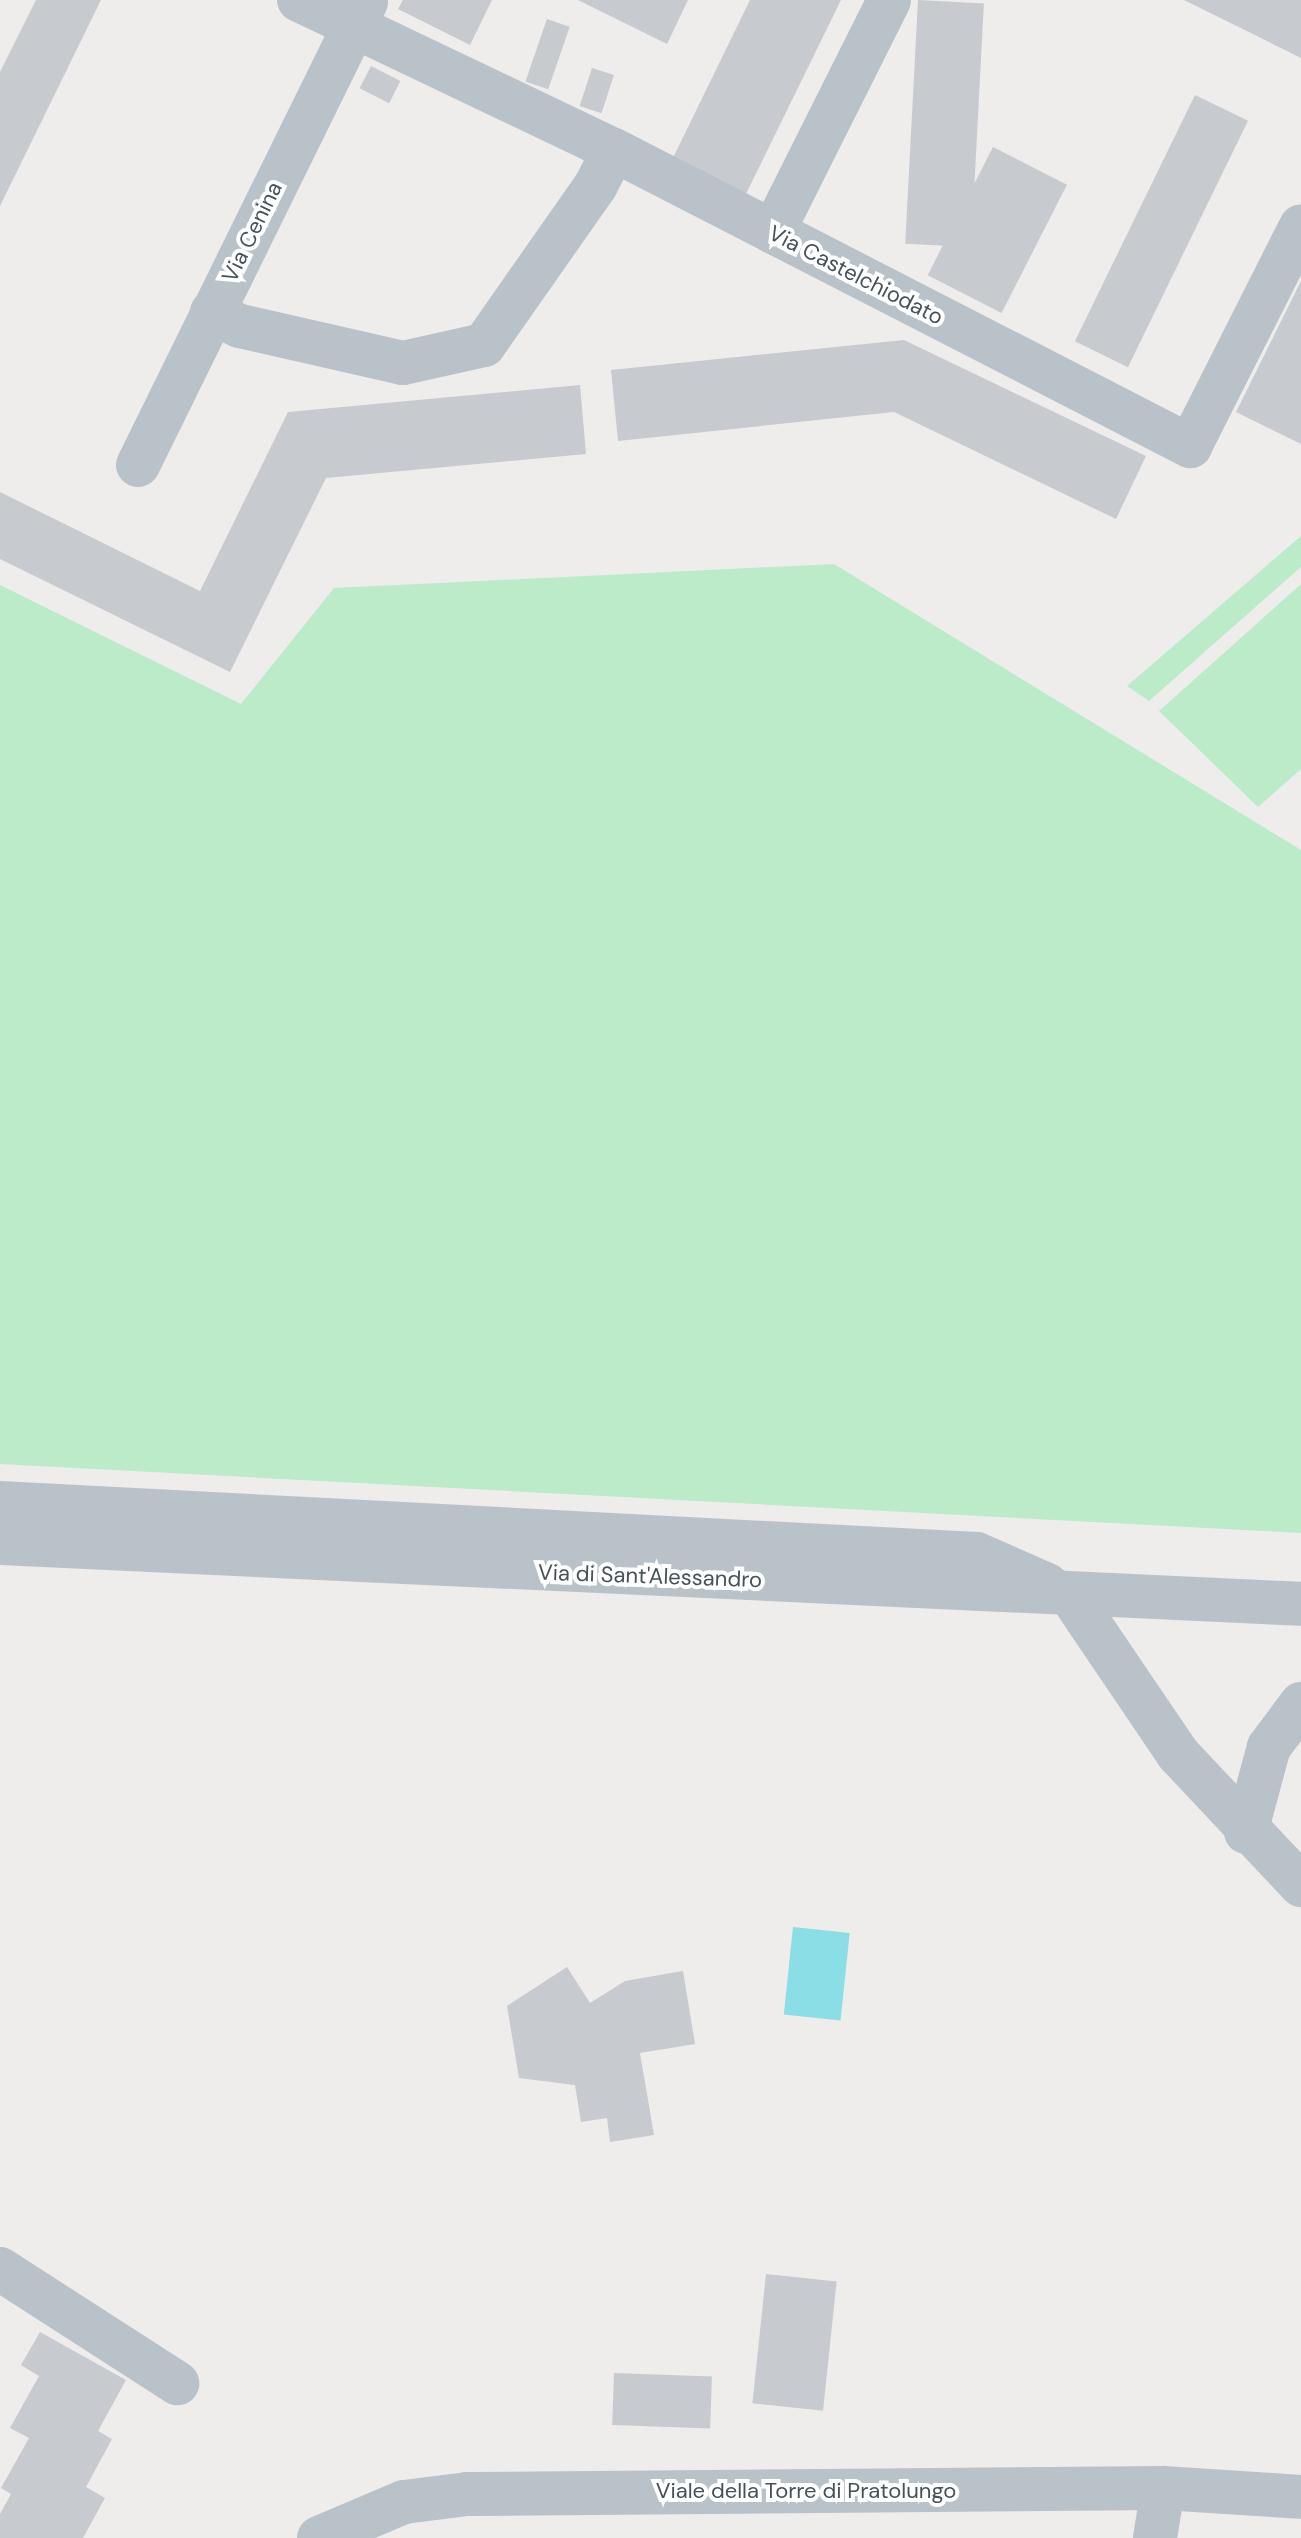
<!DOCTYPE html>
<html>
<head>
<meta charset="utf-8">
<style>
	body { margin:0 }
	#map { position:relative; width:1301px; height:2538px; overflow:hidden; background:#efecec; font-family:"DM Sans",sans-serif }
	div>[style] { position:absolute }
	.green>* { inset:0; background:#bcebc9 }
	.water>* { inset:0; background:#8bdde6; transform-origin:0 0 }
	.building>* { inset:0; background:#c7cacf; transform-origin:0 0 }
	.minor>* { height:44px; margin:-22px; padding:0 22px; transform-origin:22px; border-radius:22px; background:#b8c2c8 }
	span { translate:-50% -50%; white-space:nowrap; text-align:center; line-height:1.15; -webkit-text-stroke:8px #fff; paint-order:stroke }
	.street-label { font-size:22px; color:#465258 }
</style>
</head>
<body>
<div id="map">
	<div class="green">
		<div style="clip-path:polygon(1301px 536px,1301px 567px,1149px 701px,1127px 686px)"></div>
		<div style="clip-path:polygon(834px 564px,1301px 850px,1301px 1533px,0 1464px,0 585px,241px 704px,334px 588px)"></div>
		<div style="clip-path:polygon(1301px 584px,1301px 769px,1258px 807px,1159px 711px)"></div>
	</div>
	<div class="water">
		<div style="left:793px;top:1927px;width:57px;height:88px;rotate:6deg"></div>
	</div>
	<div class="building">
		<div style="clip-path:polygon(36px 0,101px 0,0 206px,0 72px)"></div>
		<div style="clip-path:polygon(403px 0,492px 0,470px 45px,398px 9px)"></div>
		<div style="clip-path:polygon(578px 0,688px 0,667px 44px)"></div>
		<div style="clip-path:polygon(750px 0,841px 0,743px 200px,670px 164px)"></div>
		<div style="left:918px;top:0;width:66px;height:244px;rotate:3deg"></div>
		<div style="clip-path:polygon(1184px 0,1301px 0,1301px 58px)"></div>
		<div style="left:547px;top:19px;width:24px;height:66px;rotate:19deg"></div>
		<div style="left:371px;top:66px;width:33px;height:25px;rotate:27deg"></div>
		<div style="left:592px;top:68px;width:23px;height:40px;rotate:18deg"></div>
		<div style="left:1195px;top:95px;width:59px;height:274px;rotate:26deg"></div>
		<div style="left:993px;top:147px;width:83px;height:144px;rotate:27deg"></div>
		<div style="clip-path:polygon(1301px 281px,1301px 444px,1236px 412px)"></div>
		<div style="clip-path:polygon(904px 340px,1146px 456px,1116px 519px,894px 412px,618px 441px,611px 370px)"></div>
		<div style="clip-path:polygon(580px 385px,586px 454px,326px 478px,230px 672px,0 559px,0 492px,200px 591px,288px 412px)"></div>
		<div style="clip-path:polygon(567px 1967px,590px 2003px,625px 1981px,683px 1971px,695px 2044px,640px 2053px,654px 2135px,610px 2142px,607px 2118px,581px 2122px,575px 2085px,519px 2078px,507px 2006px)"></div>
		<div style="left:766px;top:2274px;width:71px;height:130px;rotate:6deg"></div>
		<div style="clip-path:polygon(40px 2332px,126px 2380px,98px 2431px,112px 2439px,86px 2487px,105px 2498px,83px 2538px,0 2538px,0 2514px,11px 2494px,1px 2488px,29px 2438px,10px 2428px,39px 2376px,21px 2365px)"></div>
		<div style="left:614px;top:2373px;width:98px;height:52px;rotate:2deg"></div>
	</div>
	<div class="minor">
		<div style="left:299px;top:0;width:349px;rotate:25.5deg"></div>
		<div style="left:614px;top:150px;width:648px;rotate:27.2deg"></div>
		<div style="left:1190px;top:446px;width:246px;rotate:-63.2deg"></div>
		<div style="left:773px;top:232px;width:259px;rotate:-63.4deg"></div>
		<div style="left:212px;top:312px;width:31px;rotate:27deg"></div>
		<div style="left:240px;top:326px;width:167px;rotate:12.8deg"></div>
		<div style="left:403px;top:363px;width:83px;rotate:-12.5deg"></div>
		<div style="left:484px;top:345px;width:195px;rotate:-55deg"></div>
		<div style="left:596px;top:185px;width:39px;rotate:-63deg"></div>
		<div style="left:138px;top:465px;width:516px;rotate:-63.78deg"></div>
		<div style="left:0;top:1503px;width:978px;rotate:2.99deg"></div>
		<div style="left:977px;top:1554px;width:77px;rotate:23.9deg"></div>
		<div style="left:0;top:1543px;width:1302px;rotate:2.68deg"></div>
		<div style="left:1071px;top:1596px;width:191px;rotate:55.9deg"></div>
		<div style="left:1178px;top:1754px;width:180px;rotate:46.8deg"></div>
		<div style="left:1246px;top:1832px;width:88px;rotate:-74.9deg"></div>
		<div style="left:1269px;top:1747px;width:54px;rotate:-53.3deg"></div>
		<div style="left:0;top:2269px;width:211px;rotate:32.8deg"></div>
		<div style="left:319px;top:2538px;width:92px;rotate:-23deg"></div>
		<div style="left:404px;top:2502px;width:64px;rotate:-7.2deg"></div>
		<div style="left:467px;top:2494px;width:696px;rotate:-0.49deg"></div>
		<div style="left:1163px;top:2488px;width:138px;rotate:3.7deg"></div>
		<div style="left:1155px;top:2538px;width:51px;rotate:-80.9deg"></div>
	</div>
	<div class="street-label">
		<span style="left:252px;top:232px;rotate:-64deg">Via Cenina</span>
		<span style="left:856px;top:275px;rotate:27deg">Via Castelchiodato</span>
		<span style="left:650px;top:1576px;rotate:2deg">Via di Sant'Alessandro</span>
		<span style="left:806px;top:2491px">Viale della Torre di Pratolungo</span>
	</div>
</div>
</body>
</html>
